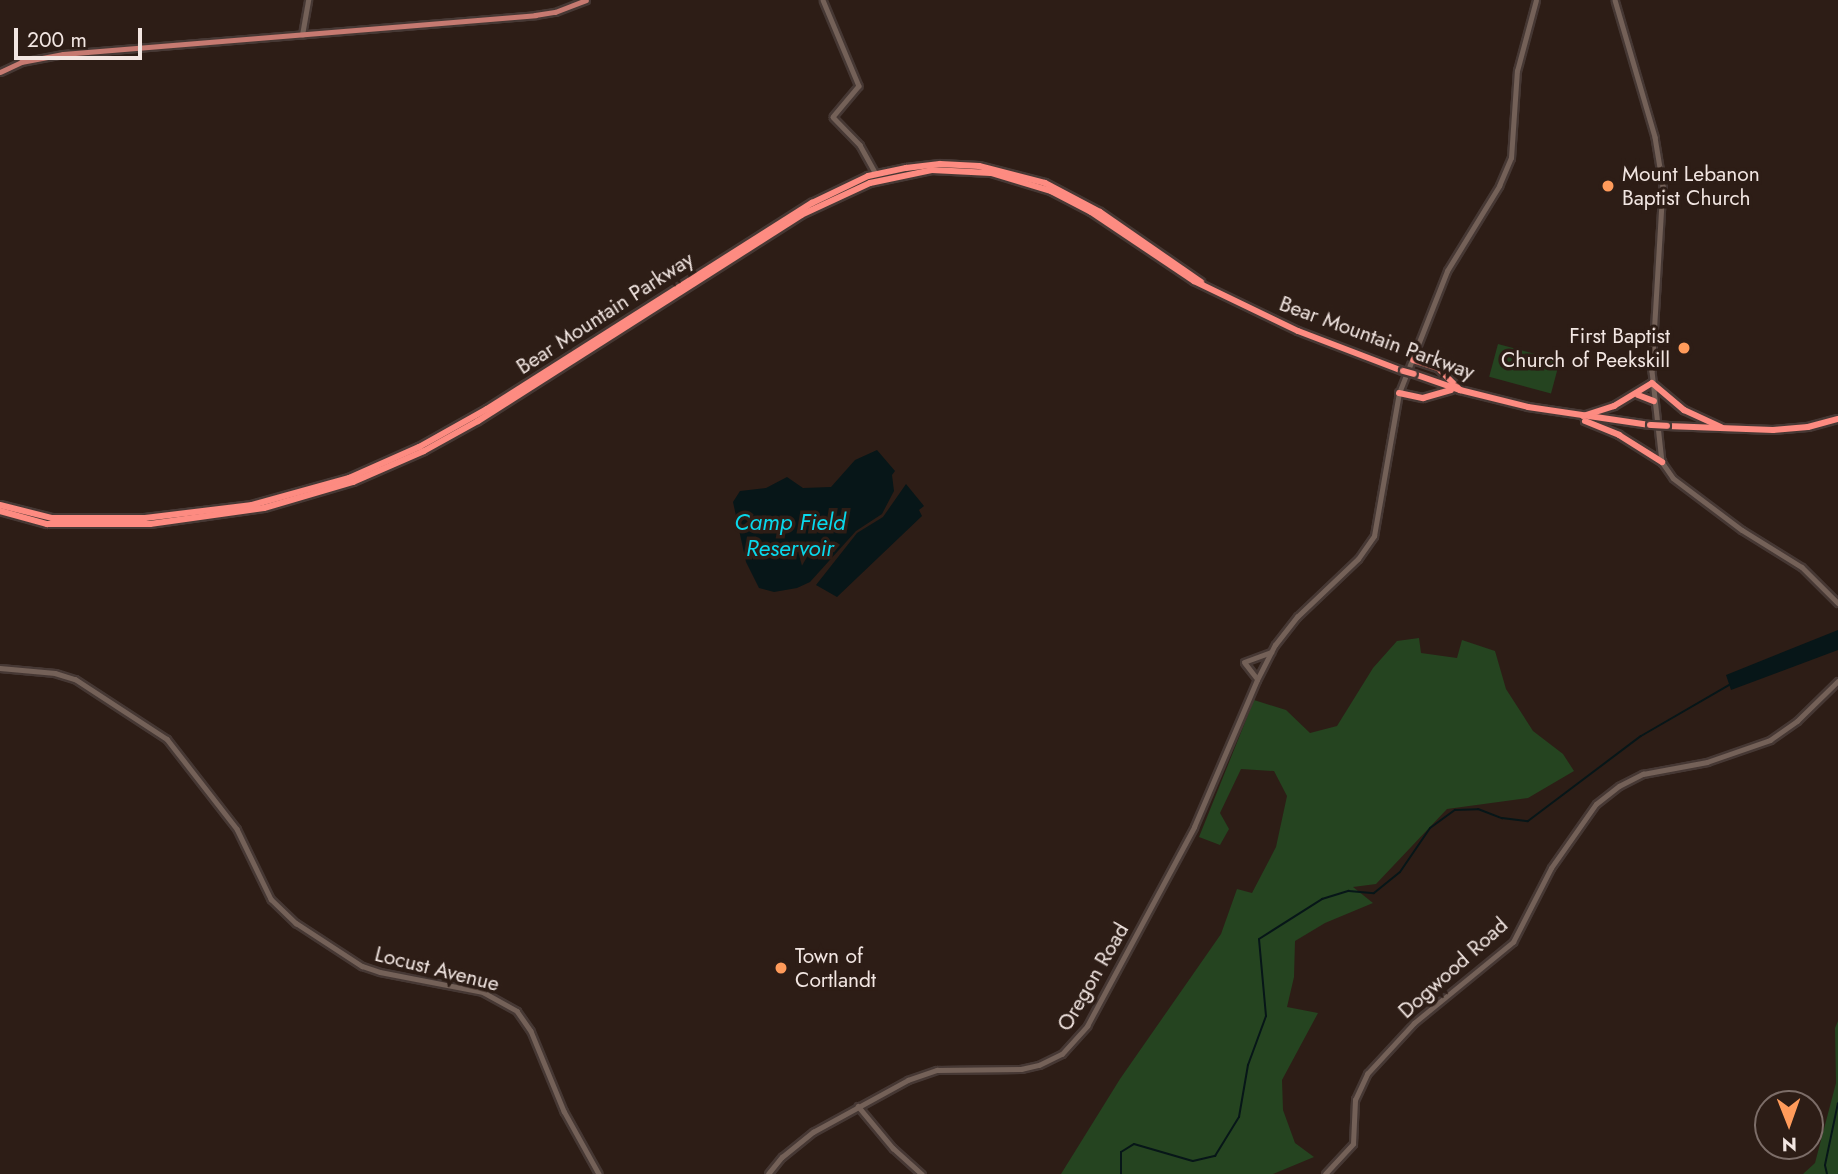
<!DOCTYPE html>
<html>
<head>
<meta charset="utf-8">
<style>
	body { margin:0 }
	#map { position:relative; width:1838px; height:1174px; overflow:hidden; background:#2d1d16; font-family:Jost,sans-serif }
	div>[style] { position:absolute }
	.green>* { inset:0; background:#254420; transform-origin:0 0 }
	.water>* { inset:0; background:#071618 }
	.stream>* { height:2px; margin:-1px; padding:0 1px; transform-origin:1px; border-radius:1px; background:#071618 }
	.roads { filter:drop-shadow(2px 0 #463834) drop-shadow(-2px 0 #463834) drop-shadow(0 2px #463834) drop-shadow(0 -2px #463834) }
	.minor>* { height:4.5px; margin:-2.25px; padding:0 2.25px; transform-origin:2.25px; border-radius:2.25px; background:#746158 }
	.major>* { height:5px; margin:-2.5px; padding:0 2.5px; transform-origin:2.5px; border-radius:2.5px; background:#c67a71 }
	.highway>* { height:6px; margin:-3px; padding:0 3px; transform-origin:3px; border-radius:3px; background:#fd8b81 }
	.bridges { filter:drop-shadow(2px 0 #463834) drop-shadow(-2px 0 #463834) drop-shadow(0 2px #463834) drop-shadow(0 -2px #463834) }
	.highway-bridge>* { height:6px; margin:-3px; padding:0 3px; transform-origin:3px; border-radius:3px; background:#fd8b81 }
	.dots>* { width:19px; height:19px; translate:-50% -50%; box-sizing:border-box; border:4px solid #2d1d16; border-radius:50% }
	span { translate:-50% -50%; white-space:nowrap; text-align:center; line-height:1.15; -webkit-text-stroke:7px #2d1d16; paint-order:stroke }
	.poi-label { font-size:21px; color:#f2e6e2 }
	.left { translate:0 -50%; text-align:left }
	.right { translate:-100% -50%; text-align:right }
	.street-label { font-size:21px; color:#f2e6e2 }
	.water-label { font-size:23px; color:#09d8eb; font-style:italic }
	.north { position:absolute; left:1754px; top:1090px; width:70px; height:70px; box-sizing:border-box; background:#2d1d16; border:2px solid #7c6d68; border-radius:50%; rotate:179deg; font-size:19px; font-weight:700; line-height:28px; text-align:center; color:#f2e6e2 }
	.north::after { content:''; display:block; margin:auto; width:24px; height:32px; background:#ff9b5b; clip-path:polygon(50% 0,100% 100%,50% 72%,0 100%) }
	.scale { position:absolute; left:14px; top:28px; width:128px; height:32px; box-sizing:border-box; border:4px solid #f2e6e2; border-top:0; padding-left:9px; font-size:21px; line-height:24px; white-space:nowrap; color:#f2e6e2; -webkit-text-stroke:5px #2d1d16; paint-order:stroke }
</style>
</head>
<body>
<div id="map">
	<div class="green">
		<div style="left:1498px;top:344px;width:64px;height:34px;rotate:15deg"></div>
		<div style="clip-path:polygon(1419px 638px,1421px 653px,1457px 658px,1462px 640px,1495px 651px,1506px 689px,1533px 731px,1563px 754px,1574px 771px,1528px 798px,1447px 809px,1376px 884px,1353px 887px,1373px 903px,1325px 923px,1295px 941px,1294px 977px,1287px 1007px,1318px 1013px,1282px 1080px,1283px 1110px,1295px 1143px,1314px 1157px,1273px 1174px,1061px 1174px,1120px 1079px,1221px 934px,1237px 889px,1252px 893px,1276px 847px,1287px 796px,1274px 771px,1241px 769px,1220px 813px,1229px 829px,1220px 845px,1199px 837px,1254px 700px,1286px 710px,1310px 733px,1337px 726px,1373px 668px,1397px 641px)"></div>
		<div style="clip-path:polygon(1838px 1021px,1838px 1174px,1803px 1174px,1815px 1163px,1836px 1083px,1835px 1028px)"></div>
	</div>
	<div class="water">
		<div style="clip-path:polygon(877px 450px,895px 471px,892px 475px,894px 491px,882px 514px,856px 531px,810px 582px,797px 588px,774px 592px,759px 588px,746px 562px,733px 502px,740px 491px,766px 488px,787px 477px,803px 488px,831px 487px,855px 460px)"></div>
		<div style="clip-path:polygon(906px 484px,924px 506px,919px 510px,922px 516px,837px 597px,816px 585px,857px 533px,883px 517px)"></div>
		<div style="clip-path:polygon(1838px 630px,1838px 650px,1731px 690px,1726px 675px)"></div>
	</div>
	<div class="stream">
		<div style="left:1121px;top:1174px;width:22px;rotate:-90deg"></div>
		<div style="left:1121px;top:1152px;width:15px;rotate:-32deg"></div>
		<div style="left:1134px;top:1144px;width:61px;rotate:16.1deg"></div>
		<div style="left:1193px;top:1161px;width:23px;rotate:-13deg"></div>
		<div style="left:1215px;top:1156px;width:46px;rotate:-58.4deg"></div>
		<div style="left:1239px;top:1117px;width:53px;rotate:-80.2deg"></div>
		<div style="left:1248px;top:1065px;width:52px;rotate:-69.8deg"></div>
		<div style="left:1266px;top:1016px;width:77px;rotate:-95.2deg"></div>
		<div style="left:1259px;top:939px;width:75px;rotate:-32.4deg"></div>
		<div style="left:1322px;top:899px;width:28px;rotate:-17deg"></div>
		<div style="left:1349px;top:891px;width:25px;rotate:5deg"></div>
		<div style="left:1374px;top:893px;width:33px;rotate:-39deg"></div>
		<div style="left:1400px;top:872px;width:53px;rotate:-55.7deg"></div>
		<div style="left:1430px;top:828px;width:31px;rotate:-36deg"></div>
		<div style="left:1455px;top:810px;width:23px;rotate:-2deg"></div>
		<div style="left:1478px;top:809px;width:26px;rotate:21deg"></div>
		<div style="left:1502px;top:818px;width:26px;rotate:7deg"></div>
		<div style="left:1528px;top:821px;width:141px;rotate:-37deg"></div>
		<div style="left:1641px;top:736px;width:102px;rotate:-30.1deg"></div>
		<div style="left:1827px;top:1174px;width:9px;rotate:-103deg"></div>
		<div style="left:1825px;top:1165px;width:63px;rotate:-78.2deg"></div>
	</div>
	<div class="roads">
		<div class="minor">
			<div style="left:823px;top:0;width:93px;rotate:67.3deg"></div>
			<div style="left:859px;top:86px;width:40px;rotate:130deg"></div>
			<div style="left:833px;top:117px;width:39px;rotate:46deg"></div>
			<div style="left:860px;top:145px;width:33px;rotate:61deg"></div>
			<div style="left:1615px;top:0;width:143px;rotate:73.7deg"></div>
			<div style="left:1655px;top:137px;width:50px;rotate:80.7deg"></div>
			<div style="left:1663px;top:186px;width:185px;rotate:93.4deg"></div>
			<div style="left:1652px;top:371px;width:92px;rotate:83.7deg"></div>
			<div style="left:1662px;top:462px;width:19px;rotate:55deg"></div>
			<div style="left:1673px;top:478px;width:86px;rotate:37deg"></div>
			<div style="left:1742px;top:530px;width:70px;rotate:31.7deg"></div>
			<div style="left:1802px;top:567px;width:51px;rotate:45deg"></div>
			<div style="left:302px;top:35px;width:36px;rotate:-80deg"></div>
			<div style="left:1244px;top:662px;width:29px;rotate:-20deg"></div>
			<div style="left:1245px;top:663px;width:18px;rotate:52deg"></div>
			<div style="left:0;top:668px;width:55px;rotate:5.2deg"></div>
			<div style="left:55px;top:673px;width:21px;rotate:17deg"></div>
			<div style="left:75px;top:679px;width:110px;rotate:33.1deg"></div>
			<div style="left:167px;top:739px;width:114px;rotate:52.1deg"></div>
			<div style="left:237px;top:829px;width:78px;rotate:64.1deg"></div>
			<div style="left:271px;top:899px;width:35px;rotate:44deg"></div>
			<div style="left:296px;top:923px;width:79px;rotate:33.1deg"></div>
			<div style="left:362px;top:966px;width:19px;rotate:18deg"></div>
			<div style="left:380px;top:972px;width:105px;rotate:11deg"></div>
			<div style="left:483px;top:992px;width:39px;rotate:29deg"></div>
			<div style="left:517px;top:1011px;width:24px;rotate:55deg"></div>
			<div style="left:531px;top:1031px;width:87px;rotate:67.6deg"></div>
			<div style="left:564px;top:1111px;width:72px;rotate:60.9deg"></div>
			<div style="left:858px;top:1106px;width:55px;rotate:50.2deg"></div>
			<div style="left:893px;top:1148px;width:39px;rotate:42deg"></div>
			<div style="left:768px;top:1174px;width:22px;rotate:-51deg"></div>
			<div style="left:782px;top:1157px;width:40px;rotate:-39deg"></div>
			<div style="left:813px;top:1132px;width:108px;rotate:-28.7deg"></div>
			<div style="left:908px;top:1080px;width:31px;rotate:-19deg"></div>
			<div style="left:937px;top:1070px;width:84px;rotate:-0.7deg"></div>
			<div style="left:1021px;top:1069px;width:18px;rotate:-13deg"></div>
			<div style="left:1039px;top:1065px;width:25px;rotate:-26deg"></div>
			<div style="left:1062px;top:1054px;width:38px;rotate:-48deg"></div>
			<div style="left:1087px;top:1026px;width:226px;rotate:-61.7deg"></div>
			<div style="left:1194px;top:827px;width:160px;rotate:-66.8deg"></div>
			<div style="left:1257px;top:680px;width:39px;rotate:-63deg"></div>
			<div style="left:1275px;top:645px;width:36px;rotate:-52deg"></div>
			<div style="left:1297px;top:617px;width:84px;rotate:-43.6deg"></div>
			<div style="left:1358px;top:559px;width:28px;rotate:-55deg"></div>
			<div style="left:1374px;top:536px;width:145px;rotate:-80.1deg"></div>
			<div style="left:1399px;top:393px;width:131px;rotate:-68.5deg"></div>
			<div style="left:1447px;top:271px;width:100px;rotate:-58.5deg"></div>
			<div style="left:1499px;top:186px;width:30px;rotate:-67deg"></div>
			<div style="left:1511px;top:158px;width:87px;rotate:-86.1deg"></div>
			<div style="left:1517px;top:71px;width:73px;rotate:-75deg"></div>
			<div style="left:1325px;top:1174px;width:41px;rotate:-47deg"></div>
			<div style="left:1353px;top:1144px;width:44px;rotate:-87.4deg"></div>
			<div style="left:1355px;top:1100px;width:29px;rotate:-65deg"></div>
			<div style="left:1367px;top:1074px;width:69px;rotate:-47.3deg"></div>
			<div style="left:1414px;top:1023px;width:128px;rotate:-39.3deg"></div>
			<div style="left:1513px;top:942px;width:83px;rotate:-62.8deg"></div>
			<div style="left:1551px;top:868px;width:78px;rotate:-54.9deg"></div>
			<div style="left:1596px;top:804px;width:29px;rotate:-38deg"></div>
			<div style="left:1619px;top:786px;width:27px;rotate:-27deg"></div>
			<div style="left:1643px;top:774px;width:65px;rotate:-10.6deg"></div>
			<div style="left:1707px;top:762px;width:67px;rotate:-19.2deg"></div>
			<div style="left:1770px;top:740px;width:33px;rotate:-35deg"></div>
			<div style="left:1797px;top:721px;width:57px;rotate:-44.3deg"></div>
		</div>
		<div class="major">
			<div style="left:0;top:72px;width:23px;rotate:-25deg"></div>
			<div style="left:21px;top:62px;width:43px;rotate:-10.8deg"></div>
			<div style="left:63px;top:54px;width:474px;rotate:-4.7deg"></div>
			<div style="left:535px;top:15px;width:20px;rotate:-9deg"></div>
			<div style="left:555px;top:12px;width:33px;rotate:-21deg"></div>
		</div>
		<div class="highway">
			<div style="left:1413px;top:360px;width:26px;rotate:18deg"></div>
			<div style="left:1438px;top:368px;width:31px;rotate:45deg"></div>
			<div style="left:1414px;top:374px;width:49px;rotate:19.2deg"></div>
			<div style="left:1460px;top:390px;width:70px;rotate:14deg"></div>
			<div style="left:1528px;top:407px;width:123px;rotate:8.4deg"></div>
			<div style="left:1399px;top:393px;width:25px;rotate:12deg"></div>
			<div style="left:1423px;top:398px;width:29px;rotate:-16deg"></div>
			<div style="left:1638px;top:395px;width:17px;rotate:21deg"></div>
			<div style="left:1583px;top:416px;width:33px;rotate:-18deg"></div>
			<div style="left:1614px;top:406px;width:44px;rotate:-31.2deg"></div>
			<div style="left:1652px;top:383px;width:42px;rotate:40.2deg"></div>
			<div style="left:1684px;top:410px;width:41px;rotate:24.7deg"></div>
			<div style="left:1585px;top:421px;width:37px;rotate:22deg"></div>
			<div style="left:1619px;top:435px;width:51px;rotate:32.1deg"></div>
			<div style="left:1667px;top:426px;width:106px;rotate:2.2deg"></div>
			<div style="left:1773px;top:430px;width:35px;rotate:-5deg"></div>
			<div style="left:1808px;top:427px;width:31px;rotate:-15deg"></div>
			<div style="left:0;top:505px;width:54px;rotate:14deg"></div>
			<div style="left:52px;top:518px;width:93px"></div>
			<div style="left:145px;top:518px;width:108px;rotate:-6.9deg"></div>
			<div style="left:252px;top:505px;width:101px;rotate:-15.6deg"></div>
			<div style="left:349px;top:478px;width:77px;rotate:-23.9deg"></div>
			<div style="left:419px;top:447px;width:78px;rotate:-29.2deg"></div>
			<div style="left:487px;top:409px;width:385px;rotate:-32.4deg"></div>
			<div style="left:812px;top:203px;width:62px;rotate:-25.7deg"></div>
			<div style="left:868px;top:176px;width:39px;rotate:-12deg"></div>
			<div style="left:906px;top:168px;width:34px;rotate:-7deg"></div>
			<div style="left:940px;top:164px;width:39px;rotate:3deg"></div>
			<div style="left:979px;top:166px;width:68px;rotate:14.4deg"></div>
			<div style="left:1045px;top:183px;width:62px;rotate:27.8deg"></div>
			<div style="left:1100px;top:212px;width:123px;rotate:34.7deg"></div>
			<div style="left:0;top:511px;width:49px;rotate:15.5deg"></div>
			<div style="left:47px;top:524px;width:103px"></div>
			<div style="left:150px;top:524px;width:115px;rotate:-8deg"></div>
			<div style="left:264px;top:508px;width:93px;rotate:-16.3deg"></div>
			<div style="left:353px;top:482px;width:77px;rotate:-23.6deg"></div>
			<div style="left:424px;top:451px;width:62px;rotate:-29.1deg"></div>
			<div style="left:478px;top:421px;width:383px;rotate:-32.5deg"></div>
			<div style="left:801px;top:215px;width:76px;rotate:-24.9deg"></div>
			<div style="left:870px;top:183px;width:63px;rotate:-11.8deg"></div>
			<div style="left:932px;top:170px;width:59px;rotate:2.9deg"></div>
			<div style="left:991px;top:173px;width:63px;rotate:16.7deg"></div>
			<div style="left:1051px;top:191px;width:45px;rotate:27.7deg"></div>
			<div style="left:1091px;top:212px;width:124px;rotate:33.8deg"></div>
			<div style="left:1194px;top:281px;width:115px;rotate:25.7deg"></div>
			<div style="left:1298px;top:331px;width:112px;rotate:20.9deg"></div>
		</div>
	</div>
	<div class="bridges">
		<div class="highway-bridge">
			<div style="left:1403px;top:371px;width:11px;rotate:15deg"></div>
			<div style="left:1650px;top:425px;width:17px;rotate:3deg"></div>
		</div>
	</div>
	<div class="dots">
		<div style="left:1608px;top:186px;background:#ff9b5b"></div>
		<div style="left:1684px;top:348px;background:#ff9b5b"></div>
		<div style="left:781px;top:968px;background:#ff9b5b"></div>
	</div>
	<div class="poi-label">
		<span class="left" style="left:1622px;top:186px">Mount Lebanon<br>Baptist Church</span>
		<span class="right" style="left:1670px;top:348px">First Baptist<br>Church of Peekskill</span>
		<span class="left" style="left:795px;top:968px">Town of<br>Cortlandt</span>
	</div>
	<div class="street-label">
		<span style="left:605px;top:313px;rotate:-33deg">Bear Mountain Parkway</span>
		<span style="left:1377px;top:338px;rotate:20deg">Bear Mountain Parkway</span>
		<span style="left:1453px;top:968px;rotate:-42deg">Dogwood Road</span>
		<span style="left:437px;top:969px;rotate:14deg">Locust Avenue</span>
		<span style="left:1093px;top:977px;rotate:-60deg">Oregon Road</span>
	</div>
	<div class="water-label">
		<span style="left:790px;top:535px">Camp Field<br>Reservoir</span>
	</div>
	<div class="north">N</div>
	<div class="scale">200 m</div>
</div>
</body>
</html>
